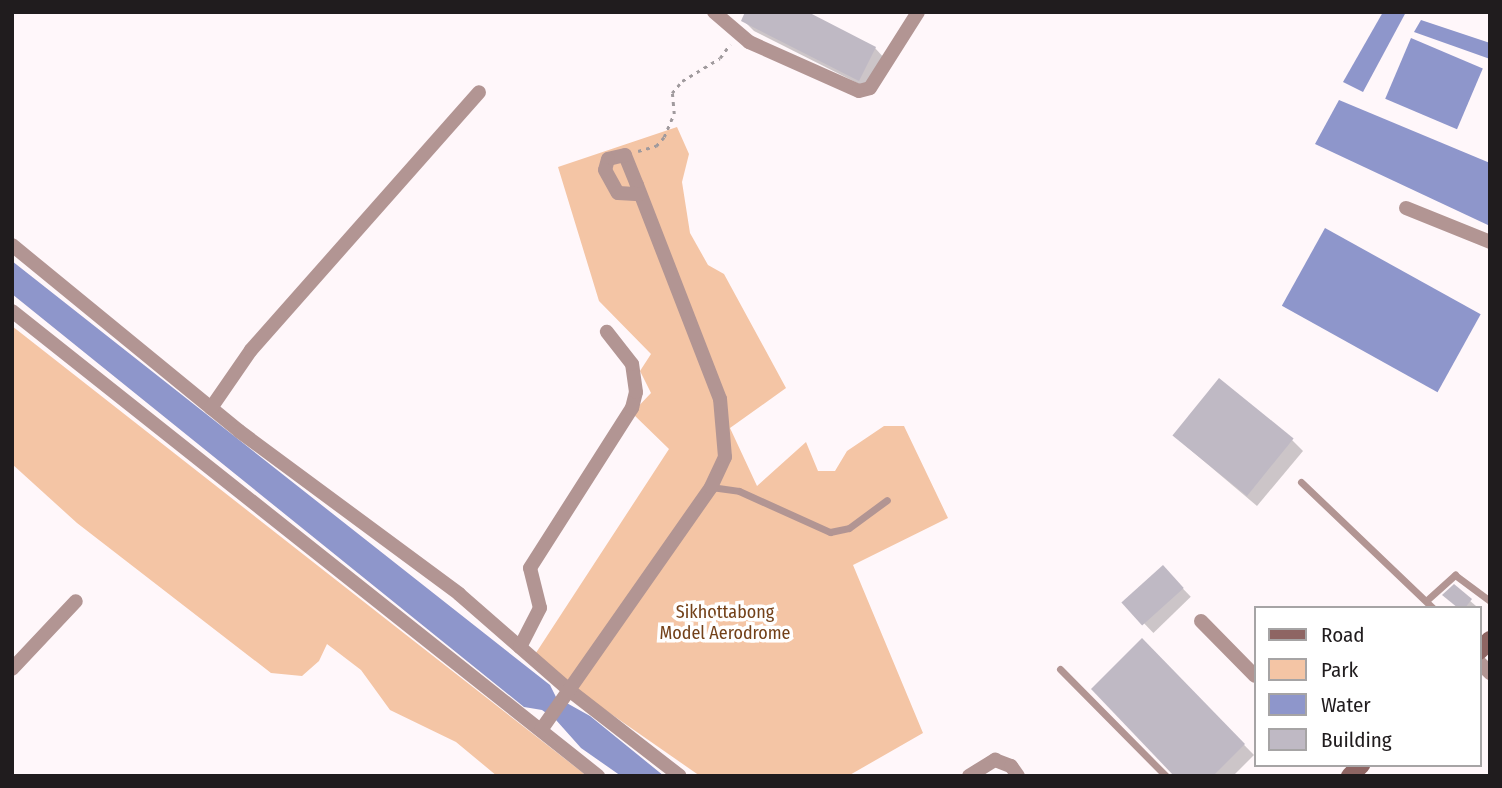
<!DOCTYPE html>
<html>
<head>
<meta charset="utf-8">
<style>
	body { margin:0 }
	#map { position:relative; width:1502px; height:788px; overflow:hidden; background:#fff7fa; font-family:"Fira Sans Condensed",sans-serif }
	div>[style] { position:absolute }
	.green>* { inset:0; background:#f4c5a5 }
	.water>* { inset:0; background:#8e96cb; transform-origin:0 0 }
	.shadow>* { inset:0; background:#0003; transform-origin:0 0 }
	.building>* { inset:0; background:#bfb9c4; transform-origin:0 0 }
	.path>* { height:2.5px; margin-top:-1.25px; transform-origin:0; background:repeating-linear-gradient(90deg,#a09a9d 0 3.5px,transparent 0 8.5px) }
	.lane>* { height:7px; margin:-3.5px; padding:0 3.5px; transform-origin:3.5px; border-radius:3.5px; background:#b29593 }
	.street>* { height:14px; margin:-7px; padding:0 7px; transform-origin:7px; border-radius:7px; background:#b29593 }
	.secondary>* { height:18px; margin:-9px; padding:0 9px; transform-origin:9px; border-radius:9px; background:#8e6563 }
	span { translate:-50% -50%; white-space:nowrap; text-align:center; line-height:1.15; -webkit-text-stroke:7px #fff; paint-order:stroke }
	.park-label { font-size:18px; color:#734119 }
	.frame { position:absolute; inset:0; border:14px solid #201c1e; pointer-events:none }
	.legend { position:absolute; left:1254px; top:606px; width:228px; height:161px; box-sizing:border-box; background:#fff; border:2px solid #a6a4a5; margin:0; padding:9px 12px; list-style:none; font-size:21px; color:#201c1e }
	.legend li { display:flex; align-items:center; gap:14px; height:35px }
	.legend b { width:35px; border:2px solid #a6a4a5 }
</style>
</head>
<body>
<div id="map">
	<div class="green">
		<div style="clip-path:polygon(677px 127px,689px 154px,682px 182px,690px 233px,708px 265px,724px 274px,786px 388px,730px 428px,757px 486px,806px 442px,818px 471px,835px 471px,847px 451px,884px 426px,904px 426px,948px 518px,853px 565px,923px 733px,848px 776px,700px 776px,532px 659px,669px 449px,632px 413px,651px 393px,640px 371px,651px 354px,599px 301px,558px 167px)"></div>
		<div style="clip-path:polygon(12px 326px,419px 645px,587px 776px,497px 776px,456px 742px,390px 710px,361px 670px,327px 644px,319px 661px,302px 676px,271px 673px,77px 523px,12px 464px)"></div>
	</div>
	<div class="water">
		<div style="clip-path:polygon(1383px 12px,1406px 12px,1363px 92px,1343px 82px)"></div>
		<div style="clip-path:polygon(1421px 20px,1490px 43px,1490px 59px,1414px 32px)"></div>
		<div style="left:1411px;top:38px;width:78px;height:66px;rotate:23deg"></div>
		<div style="clip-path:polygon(1339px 100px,1490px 163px,1490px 226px,1315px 144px)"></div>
		<div style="left:1325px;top:228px;width:178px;height:89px;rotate:29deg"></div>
		<div style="clip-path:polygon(12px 261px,550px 685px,556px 697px,590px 716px,664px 776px,621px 776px,581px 748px,556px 720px,542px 710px,524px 707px,12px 294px)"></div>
	</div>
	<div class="shadow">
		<div style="clip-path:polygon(743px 20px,875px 48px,886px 60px,871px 90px,754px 31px)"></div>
		<div style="clip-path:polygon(1292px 440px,1303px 451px,1257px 506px,1186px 446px)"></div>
		<div style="left:1163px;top:568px;width:40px;height:52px;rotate:46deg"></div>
		<div style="clip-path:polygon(1454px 587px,1476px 606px,1474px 608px,1459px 608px)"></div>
		<div style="clip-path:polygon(1142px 641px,1254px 755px,1233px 776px,1177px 776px)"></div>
	</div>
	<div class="building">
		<div style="clip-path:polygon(745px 12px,808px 12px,876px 47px,859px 81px,741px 21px)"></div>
		<div style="left:1219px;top:378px;width:96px;height:74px;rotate:39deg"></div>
		<div style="left:1163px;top:565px;width:31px;height:56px;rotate:48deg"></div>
		<div style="clip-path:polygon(1454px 584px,1472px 599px,1465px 608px,1458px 608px,1442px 595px)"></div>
		<div style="clip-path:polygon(1142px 638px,1245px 744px,1213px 776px,1174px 776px,1091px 689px)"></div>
	</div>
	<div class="path">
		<div style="left:638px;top:151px;width:19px;rotate:-16deg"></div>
		<div style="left:656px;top:146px;width:12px;rotate:-48deg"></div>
		<div style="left:664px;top:137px;width:25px;rotate:-67deg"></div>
		<div style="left:674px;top:114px;width:21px;rotate:-95deg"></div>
		<div style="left:672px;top:93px;width:16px;rotate:-50deg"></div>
		<div style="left:682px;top:81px;width:44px;rotate:-31.2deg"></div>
		<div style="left:720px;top:58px;width:17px;rotate:-54deg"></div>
	</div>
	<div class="lane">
		<div style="left:1301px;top:482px;width:182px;rotate:43.7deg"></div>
		<div style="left:711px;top:487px;width:28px;rotate:8deg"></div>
		<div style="left:739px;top:491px;width:100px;rotate:24.3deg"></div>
		<div style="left:830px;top:532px;width:19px;rotate:-12deg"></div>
		<div style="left:849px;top:528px;width:47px;rotate:-36.4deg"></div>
		<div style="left:1427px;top:600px;width:38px;rotate:-42deg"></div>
		<div style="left:1455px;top:575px;width:44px;rotate:36.6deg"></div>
		<div style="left:1060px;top:669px;width:151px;rotate:45.3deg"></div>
	</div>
	<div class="street">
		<div style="left:714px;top:12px;width:46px;rotate:40.6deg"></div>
		<div style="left:749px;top:42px;width:120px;rotate:24deg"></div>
		<div style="left:859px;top:91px;width:11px;rotate:-15deg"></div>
		<div style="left:870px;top:88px;width:90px;rotate:-57.7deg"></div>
		<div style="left:1406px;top:208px;width:91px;rotate:22deg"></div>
		<div style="left:12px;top:245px;width:293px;rotate:39.3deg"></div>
		<div style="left:239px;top:431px;width:274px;rotate:36.5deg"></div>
		<div style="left:459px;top:594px;width:146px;rotate:41.1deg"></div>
		<div style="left:569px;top:690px;width:140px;rotate:37.8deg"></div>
		<div style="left:12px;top:311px;width:748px;rotate:38.43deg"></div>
		<div style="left:211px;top:408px;width:70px;rotate:-55.4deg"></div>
		<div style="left:251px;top:350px;width:344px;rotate:-48.5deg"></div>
		<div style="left:1201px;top:621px;width:77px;rotate:45.5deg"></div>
		<div style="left:520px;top:647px;width:44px;rotate:-62.9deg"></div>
		<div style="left:540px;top:608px;width:41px;rotate:-104deg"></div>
		<div style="left:530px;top:568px;width:190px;rotate:-57.5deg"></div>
		<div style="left:632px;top:408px;width:16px;rotate:-76deg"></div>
		<div style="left:636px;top:392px;width:28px;rotate:-98deg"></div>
		<div style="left:632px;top:364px;width:41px;rotate:-128deg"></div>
		<div style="left:1479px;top:662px;width:16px;rotate:45deg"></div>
		<div style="left:12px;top:669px;width:93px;rotate:-46.7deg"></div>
		<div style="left:541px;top:730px;width:297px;rotate:-55deg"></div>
		<div style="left:711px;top:487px;width:33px;rotate:-65deg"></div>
		<div style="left:725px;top:457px;width:58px;rotate:-94.9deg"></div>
		<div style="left:720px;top:399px;width:230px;rotate:-111.2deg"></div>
		<div style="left:637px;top:185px;width:32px;rotate:-112deg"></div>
		<div style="left:625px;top:155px;width:17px;rotate:167deg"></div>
		<div style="left:608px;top:159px;width:11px;rotate:105deg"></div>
		<div style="left:605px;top:170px;width:26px;rotate:61deg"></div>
		<div style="left:618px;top:193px;width:22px;rotate:3deg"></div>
		<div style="left:969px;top:776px;width:31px;rotate:-32deg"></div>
		<div style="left:995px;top:760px;width:17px;rotate:21deg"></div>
		<div style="left:1011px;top:766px;width:12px;rotate:55deg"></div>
	</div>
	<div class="secondary">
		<div style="left:1479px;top:651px;width:16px;rotate:-45deg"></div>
		<div style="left:1350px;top:776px;width:16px;rotate:-45deg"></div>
	</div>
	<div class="park-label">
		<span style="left:725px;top:623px">Sikhottabong<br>Model Aerodrome</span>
	</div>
	<div class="frame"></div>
	<ul class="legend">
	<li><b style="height:9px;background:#8e6563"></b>Road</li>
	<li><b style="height:19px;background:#f4c5a5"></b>Park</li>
	<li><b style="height:19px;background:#8e96cb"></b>Water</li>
	<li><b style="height:19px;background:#bfb9c4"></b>Building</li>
	</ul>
</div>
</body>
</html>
